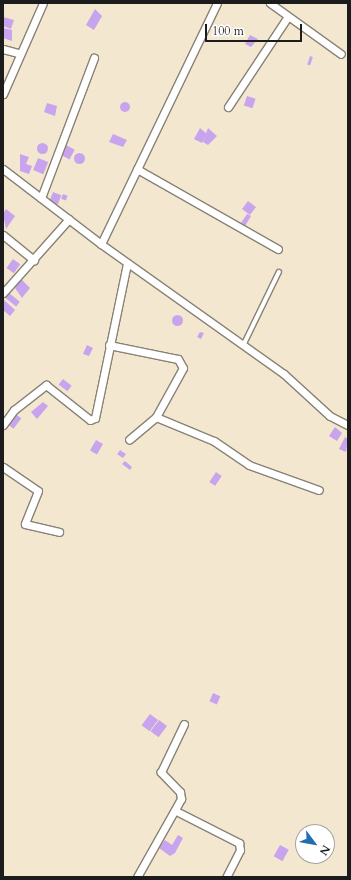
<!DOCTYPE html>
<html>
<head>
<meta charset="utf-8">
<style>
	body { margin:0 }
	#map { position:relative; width:351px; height:880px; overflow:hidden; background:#f4e7d0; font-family:Cardo,serif }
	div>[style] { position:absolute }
	.building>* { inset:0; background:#c7a4ed; transform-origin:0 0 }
	.round { border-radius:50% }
	.roads { filter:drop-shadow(1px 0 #888276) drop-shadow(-1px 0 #888276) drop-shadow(0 1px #888276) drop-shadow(0 -1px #888276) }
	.service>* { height:3.5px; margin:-1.75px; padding:0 1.75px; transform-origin:1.75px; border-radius:1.75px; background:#fff }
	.minor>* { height:7px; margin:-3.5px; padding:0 3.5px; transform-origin:3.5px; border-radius:3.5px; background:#fff }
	span { translate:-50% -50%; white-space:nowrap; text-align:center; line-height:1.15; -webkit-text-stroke:3px #fff; paint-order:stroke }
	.frame { position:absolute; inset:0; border:4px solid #1c1c1c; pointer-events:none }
	.north { position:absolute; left:295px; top:824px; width:40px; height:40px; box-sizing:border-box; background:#fff; border:1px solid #a4a4a4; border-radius:50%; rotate:122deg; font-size:11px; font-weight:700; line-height:16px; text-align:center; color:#1c1c1c }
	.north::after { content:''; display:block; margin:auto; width:14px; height:18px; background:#1f6fb2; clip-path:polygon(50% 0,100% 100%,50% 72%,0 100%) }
	.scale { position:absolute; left:205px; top:24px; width:97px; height:18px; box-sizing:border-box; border:2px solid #1c1c1c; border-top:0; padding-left:5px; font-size:12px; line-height:14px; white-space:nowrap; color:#1c1c1c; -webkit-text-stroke:3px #fff; paint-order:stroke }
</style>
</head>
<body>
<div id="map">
	<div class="building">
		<div style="clip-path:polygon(95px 9px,102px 16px,94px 30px,86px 25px)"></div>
		<div style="clip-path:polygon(3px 17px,14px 20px,11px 29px,3px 26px)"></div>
		<div style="clip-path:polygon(3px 28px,12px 30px,12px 41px,3px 38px)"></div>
		<div style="clip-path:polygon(250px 35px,258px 39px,251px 47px,245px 44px)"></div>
		<div style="left:310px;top:56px;width:3px;height:9px;rotate:18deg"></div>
		<div style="left:247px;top:96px;width:9px;height:10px;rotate:18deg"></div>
		<div class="round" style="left:120px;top:102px;width:10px;height:10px"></div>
		<div style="clip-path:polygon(47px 103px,57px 106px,55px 116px,44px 112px)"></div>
		<div style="clip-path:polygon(200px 128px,207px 134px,202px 143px,194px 139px)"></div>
		<div style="clip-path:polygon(208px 128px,217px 136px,208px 145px,203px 142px)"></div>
		<div style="clip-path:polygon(113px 134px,127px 140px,123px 147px,109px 142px)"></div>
		<div class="round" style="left:36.5px;top:142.5px;width:11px;height:11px"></div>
		<div style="left:66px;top:145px;width:10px;height:11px;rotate:29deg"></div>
		<div class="round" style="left:73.5px;top:152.5px;width:11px;height:11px"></div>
		<div style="clip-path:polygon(20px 154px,29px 157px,26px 164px,32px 166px,29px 174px,20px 171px)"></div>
		<div style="left:38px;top:158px;width:11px;height:13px;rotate:22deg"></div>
		<div style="left:53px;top:192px;width:9px;height:10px;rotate:21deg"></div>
		<div style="left:63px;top:194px;width:5px;height:5px;rotate:22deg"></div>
		<div style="left:248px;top:201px;width:10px;height:10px;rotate:37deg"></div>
		<div style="clip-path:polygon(6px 209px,15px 216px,6px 229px,3px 214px)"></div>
		<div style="clip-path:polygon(247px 214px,251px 216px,245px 226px,241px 223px)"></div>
		<div style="left:13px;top:259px;width:9px;height:11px;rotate:36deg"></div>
		<div style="clip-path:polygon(21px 279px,30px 288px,22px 298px,15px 288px)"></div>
		<div style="left:9px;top:293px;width:14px;height:6px;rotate:39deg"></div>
		<div style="clip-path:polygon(4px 300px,15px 310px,10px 316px,3px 310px)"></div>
		<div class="round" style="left:171.5px;top:314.5px;width:11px;height:11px"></div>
		<div style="clip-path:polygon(200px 332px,204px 333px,201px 339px,197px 337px)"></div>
		<div style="clip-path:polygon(87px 345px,93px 348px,89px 356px,83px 354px)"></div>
		<div style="left:63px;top:379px;width:11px;height:7px;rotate:38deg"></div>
		<div style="clip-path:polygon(43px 402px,48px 406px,37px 419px,31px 412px)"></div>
		<div style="left:14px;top:413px;width:9px;height:13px;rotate:36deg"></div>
		<div style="clip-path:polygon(335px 427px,342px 433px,337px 441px,329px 436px)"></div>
		<div style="clip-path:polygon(345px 437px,348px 439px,346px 452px,339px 449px)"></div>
		<div style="left:96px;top:440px;width:8px;height:12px;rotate:30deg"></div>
		<div style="left:120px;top:450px;width:7px;height:5px;rotate:34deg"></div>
		<div style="clip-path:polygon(125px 461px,132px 467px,130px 470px,122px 464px)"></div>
		<div style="left:216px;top:472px;width:7px;height:12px;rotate:34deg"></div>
		<div style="left:213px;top:693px;width:8px;height:9px;rotate:23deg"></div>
		<div style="left:150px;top:714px;width:10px;height:14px;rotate:37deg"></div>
		<div style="left:159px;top:720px;width:10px;height:14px;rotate:37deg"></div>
		<div style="clip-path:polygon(178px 835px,183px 838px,175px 853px,170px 856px,159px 848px,165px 840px,172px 845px)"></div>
		<div style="clip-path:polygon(300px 843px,303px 844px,302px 851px,297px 849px)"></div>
		<div style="left:280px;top:845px;width:10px;height:13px;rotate:29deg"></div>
	</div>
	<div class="roads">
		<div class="service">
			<div style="left:243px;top:346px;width:82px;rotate:-64.1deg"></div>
		</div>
		<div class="minor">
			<div style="left:270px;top:3px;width:87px;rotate:35.7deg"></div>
			<div style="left:3px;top:49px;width:16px;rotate:15deg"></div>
			<div style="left:3px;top:94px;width:99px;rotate:-66.3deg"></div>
			<div style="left:228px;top:107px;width:107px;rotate:-56.5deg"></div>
			<div style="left:3px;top:169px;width:123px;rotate:37.4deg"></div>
			<div style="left:101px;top:244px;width:224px;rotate:35.4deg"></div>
			<div style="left:284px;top:374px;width:62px;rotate:42.4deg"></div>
			<div style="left:330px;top:416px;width:20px;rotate:27deg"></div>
			<div style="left:137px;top:169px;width:162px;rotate:29.6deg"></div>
			<div style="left:41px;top:198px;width:150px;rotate:-69.3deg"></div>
			<div style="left:3px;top:235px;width:40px;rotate:39deg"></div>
			<div style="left:101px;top:244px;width:267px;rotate:-64.3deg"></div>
			<div style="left:3px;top:293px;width:99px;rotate:-48.3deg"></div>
			<div style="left:109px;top:345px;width:70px;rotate:11.5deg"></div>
			<div style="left:178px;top:359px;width:10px;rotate:61deg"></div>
			<div style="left:183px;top:368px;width:56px;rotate:118.9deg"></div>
			<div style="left:156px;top:417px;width:35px;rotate:140deg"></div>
			<div style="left:156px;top:417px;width:63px;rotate:22.5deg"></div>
			<div style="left:214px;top:441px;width:42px;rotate:34.4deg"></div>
			<div style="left:249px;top:465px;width:74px;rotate:19.7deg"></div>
			<div style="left:3px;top:425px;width:19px;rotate:-54deg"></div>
			<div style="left:14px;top:410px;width:41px;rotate:-38deg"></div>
			<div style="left:46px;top:385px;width:56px;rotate:38.5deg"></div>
			<div style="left:90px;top:420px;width:5px;rotate:-22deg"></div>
			<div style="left:95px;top:418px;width:158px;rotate:-78.3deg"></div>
			<div style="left:3px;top:467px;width:42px;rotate:34.4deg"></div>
			<div style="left:38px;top:491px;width:35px;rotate:112deg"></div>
			<div style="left:25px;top:524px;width:35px;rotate:13deg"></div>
			<div style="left:176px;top:811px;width:71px;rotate:26.9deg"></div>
			<div style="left:239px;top:843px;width:7px;rotate:82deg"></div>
			<div style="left:240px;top:850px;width:30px;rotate:117deg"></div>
			<div style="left:137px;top:877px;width:90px;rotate:-60.6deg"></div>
			<div style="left:181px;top:799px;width:7px;rotate:-98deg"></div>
			<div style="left:180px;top:792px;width:28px;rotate:-134deg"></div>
			<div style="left:161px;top:772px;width:53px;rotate:-64.4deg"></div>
		</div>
	</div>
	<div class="frame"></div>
	<div class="north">N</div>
	<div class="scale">100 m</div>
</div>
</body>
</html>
